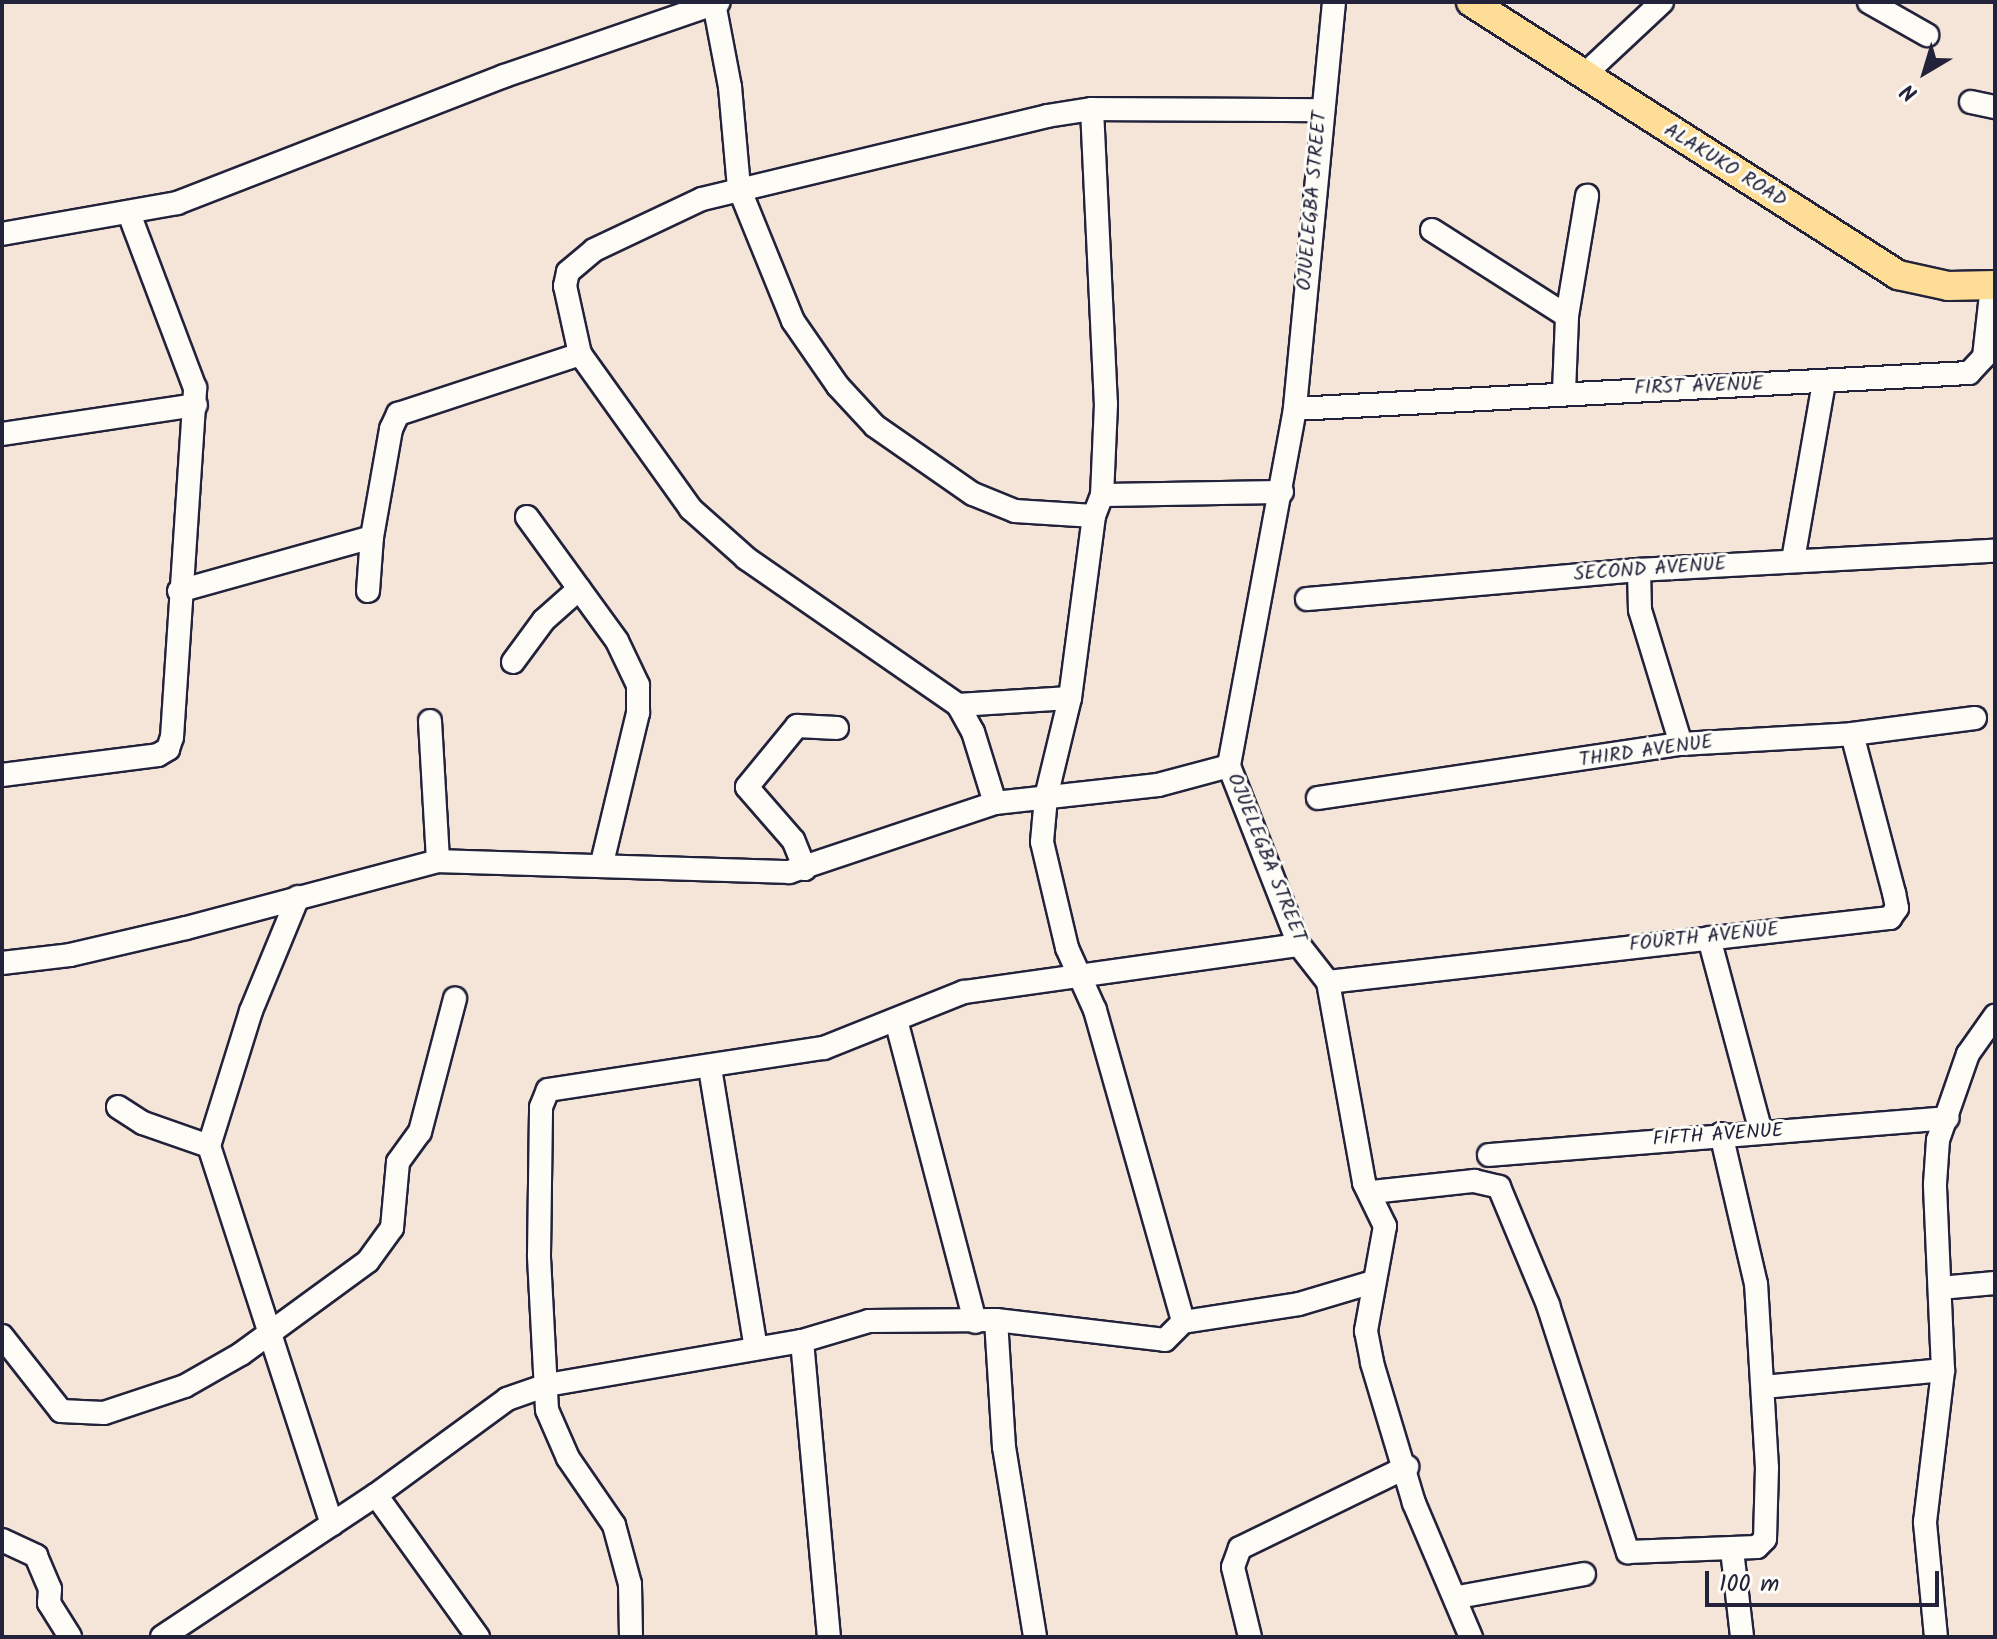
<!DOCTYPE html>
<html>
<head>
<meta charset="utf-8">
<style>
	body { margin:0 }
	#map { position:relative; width:1997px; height:1639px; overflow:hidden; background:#f5e5d9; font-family:Kalam,sans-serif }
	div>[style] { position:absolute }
	.roads { filter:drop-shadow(2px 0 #22223b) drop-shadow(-2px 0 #22223b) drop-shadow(0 2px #22223b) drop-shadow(0 -2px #22223b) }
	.minor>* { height:22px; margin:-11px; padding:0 11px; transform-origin:11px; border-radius:11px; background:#fdfcf7 }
	.major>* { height:28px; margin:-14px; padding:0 14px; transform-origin:14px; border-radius:14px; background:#fedd96 }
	span { translate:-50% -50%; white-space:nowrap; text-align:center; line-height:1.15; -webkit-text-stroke:6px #fdfcf7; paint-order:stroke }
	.street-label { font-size:20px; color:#22223b }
	.frame { position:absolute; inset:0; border:4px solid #22223b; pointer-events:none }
	.north { position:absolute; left:1885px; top:32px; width:80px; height:80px; -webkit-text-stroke:6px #fdfcf7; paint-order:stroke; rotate:218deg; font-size:22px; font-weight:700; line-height:32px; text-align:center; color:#22223b }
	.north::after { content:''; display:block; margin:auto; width:28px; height:36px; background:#22223b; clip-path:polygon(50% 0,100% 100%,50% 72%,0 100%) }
	.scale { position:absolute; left:1705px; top:1571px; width:234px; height:36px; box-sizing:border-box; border:4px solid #22223b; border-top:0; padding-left:10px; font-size:24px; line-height:28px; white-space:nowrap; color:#22223b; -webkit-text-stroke:6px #fdfcf7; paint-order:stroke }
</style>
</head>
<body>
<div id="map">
	<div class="roads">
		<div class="minor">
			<div style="left:1334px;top:2px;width:409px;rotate:95.5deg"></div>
			<div style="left:1295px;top:409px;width:363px;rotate:100.5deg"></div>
			<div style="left:1229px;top:766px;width:192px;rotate:68.6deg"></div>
			<div style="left:1299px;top:945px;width:47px;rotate:51.9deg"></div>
			<div style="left:1328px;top:982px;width:204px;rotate:79.8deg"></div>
			<div style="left:1364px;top:1183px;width:48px;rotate:64deg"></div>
			<div style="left:1385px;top:1226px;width:107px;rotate:100.3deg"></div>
			<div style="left:1366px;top:1331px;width:33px;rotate:79deg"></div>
			<div style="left:1372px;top:1363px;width:146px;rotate:73.3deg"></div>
			<div style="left:1414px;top:1503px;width:146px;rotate:67deg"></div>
			<div style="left:1869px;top:2px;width:67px;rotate:29.6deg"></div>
			<div style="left:714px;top:3px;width:86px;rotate:79.2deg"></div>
			<div style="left:730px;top:87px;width:101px;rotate:84.9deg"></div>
			<div style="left:739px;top:188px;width:144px;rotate:67.9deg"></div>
			<div style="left:793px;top:321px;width:79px;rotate:55.3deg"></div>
			<div style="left:838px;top:386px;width:54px;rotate:47.2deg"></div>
			<div style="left:875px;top:426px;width:119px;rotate:34.8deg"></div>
			<div style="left:973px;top:494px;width:45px;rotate:22deg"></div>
			<div style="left:1015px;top:511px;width:79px;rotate:3.6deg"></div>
			<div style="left:1583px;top:76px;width:108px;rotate:-43.1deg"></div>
			<div style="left:1971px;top:102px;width:25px;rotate:12deg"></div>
			<div style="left:1092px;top:109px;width:295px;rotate:87.3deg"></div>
			<div style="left:1106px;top:404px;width:91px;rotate:92.5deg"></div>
			<div style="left:1102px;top:495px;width:22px;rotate:111deg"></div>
			<div style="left:1094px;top:516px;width:184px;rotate:97.5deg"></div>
			<div style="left:1070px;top:698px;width:102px;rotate:103.6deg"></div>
			<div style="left:1046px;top:797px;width:45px;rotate:95.1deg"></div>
			<div style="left:1042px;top:842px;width:109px;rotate:76.7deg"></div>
			<div style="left:1067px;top:948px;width:68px;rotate:65.7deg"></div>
			<div style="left:1095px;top:1010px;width:324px;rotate:74.2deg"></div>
			<div style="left:1432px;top:230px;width:160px;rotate:32.5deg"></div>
			<div style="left:2px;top:234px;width:178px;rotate:-10deg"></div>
			<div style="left:177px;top:203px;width:351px;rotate:-21.2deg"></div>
			<div style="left:504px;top:76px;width:227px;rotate:-19deg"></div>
			<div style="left:1564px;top:392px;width:76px;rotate:-87.7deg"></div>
			<div style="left:1567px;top:316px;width:122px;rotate:-80.5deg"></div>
			<div style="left:1295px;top:409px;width:675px;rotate:-3.06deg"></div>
			<div style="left:1969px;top:373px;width:22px;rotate:-47deg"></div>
			<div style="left:1984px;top:357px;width:71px;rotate:-83.6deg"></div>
			<div style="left:2px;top:434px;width:196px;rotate:-8.5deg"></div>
			<div style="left:1102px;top:495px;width:180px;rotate:-1deg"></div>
			<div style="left:527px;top:517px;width:153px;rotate:54deg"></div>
			<div style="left:617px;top:641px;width:49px;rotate:64.5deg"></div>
			<div style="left:638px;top:685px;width:28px;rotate:90deg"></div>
			<div style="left:638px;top:713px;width:154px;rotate:103.5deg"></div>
			<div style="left:1793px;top:560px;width:180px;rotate:-80.1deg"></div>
			<div style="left:1639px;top:570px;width:40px;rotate:88.6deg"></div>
			<div style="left:1640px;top:610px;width:140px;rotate:73deg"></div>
			<div style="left:179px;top:591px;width:200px;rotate:-15.6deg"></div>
			<div style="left:368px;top:591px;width:54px;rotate:-85.8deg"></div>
			<div style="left:372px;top:537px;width:110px;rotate:-80deg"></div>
			<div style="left:391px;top:429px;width:17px;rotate:-65deg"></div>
			<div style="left:398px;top:414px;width:192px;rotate:-18.2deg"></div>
			<div style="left:1307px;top:599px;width:333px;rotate:-5deg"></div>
			<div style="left:1639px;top:570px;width:357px;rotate:-3.1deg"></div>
			<div style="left:513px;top:662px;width:52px;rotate:-53.6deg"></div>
			<div style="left:544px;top:620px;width:47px;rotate:-41.5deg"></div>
			<div style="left:958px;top:705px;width:112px;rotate:-3.6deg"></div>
			<div style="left:430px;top:721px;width:140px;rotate:86.7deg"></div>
			<div style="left:2px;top:775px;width:157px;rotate:-7.3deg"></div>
			<div style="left:158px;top:755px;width:12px;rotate:-31deg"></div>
			<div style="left:168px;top:749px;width:13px;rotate:-72deg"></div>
			<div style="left:172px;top:737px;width:350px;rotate:-86.2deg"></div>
			<div style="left:195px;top:388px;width:187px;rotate:-110.7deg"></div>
			<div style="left:1318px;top:798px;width:367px;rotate:-8.5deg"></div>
			<div style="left:1681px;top:744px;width:171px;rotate:-3.3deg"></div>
			<div style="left:1852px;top:734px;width:124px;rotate:-7.4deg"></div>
			<div style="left:995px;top:803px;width:74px;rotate:-107.2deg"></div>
			<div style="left:973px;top:732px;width:31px;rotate:-119deg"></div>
			<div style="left:958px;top:705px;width:258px;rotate:-145.3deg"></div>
			<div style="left:746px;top:558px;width:74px;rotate:-138.3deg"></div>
			<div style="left:691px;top:509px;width:191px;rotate:-125.6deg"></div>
			<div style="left:580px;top:354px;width:70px;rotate:-102.4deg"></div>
			<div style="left:565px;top:286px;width:14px;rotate:-78deg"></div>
			<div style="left:568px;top:272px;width:34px;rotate:-40deg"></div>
			<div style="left:594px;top:250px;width:119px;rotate:-25.3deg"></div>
			<div style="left:702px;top:199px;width:355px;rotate:-13.5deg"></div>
			<div style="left:1047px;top:116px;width:46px;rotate:-8.8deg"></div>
			<div style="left:1092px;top:109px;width:229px;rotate:0.3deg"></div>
			<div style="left:805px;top:869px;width:31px;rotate:-112deg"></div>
			<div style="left:793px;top:840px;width:70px;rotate:-131deg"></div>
			<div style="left:747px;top:787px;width:79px;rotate:-50.7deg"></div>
			<div style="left:797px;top:726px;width:40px;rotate:2.9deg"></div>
			<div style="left:298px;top:897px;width:123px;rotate:112.4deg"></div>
			<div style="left:251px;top:1011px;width:141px;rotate:107.3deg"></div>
			<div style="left:209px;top:1146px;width:398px;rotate:72deg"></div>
			<div style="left:1709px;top:938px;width:201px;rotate:75deg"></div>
			<div style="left:2px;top:963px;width:68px;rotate:-6.7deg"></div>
			<div style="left:70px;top:955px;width:119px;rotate:-13.1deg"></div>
			<div style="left:186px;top:928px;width:261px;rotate:-14.9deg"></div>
			<div style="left:438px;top:861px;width:351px;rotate:1.8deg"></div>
			<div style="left:789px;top:872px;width:217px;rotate:-18.5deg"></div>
			<div style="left:995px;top:803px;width:164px;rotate:-6.3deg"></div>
			<div style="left:1158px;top:785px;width:73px;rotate:-15deg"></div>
			<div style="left:1328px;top:982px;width:566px;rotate:-6.5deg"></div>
			<div style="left:1890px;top:918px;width:12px;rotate:-55deg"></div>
			<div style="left:1897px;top:908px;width:15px;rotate:-101deg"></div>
			<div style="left:1894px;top:893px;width:164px;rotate:-104.8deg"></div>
			<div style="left:896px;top:1020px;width:312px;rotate:75.3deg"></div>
			<div style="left:710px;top:1068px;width:284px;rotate:80.7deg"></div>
			<div style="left:118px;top:1107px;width:30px;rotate:33deg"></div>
			<div style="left:143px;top:1123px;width:70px;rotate:19.2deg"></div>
			<div style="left:1489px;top:1155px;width:460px;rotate:-4.6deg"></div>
			<div style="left:1372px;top:1192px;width:103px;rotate:-6.2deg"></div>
			<div style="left:1474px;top:1181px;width:26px;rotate:13deg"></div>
			<div style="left:1499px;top:1187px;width:128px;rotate:67.4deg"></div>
			<div style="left:1548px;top:1305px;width:260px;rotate:72.1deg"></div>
			<div style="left:1628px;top:1552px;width:129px;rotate:-2.2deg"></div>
			<div style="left:1757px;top:1547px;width:11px;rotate:-45deg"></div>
			<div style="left:1765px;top:1539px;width:71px;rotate:-88.4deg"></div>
			<div style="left:1767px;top:1468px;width:184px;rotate:-93.4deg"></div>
			<div style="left:1756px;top:1284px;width:154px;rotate:-103.1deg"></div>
			<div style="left:1940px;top:1288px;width:55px;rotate:-5.2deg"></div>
			<div style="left:996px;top:1320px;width:127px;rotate:86.4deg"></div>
			<div style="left:1004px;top:1447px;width:193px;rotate:80.7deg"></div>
			<div style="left:2px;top:1336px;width:95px;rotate:51.8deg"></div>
			<div style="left:61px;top:1411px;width:43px;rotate:2.7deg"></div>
			<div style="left:104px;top:1413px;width:85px;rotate:-18.4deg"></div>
			<div style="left:185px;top:1386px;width:64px;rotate:-29.7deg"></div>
			<div style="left:241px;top:1354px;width:157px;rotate:-36.2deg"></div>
			<div style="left:368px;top:1261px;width:41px;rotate:-54deg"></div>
			<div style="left:392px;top:1228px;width:66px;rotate:-84.8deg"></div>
			<div style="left:398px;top:1162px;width:37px;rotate:-54deg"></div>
			<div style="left:420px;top:1132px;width:138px;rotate:-75.3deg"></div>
			<div style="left:802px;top:1341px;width:297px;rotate:84.8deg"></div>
			<div style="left:1764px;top:1387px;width:180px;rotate:-5.4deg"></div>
			<div style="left:376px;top:1495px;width:175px;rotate:54.3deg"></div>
			<div style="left:2px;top:1540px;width:38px;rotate:25deg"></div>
			<div style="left:36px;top:1556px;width:36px;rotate:67deg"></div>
			<div style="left:50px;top:1589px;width:14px;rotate:94deg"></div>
			<div style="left:49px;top:1603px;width:40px;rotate:58deg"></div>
			<div style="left:1732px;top:1550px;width:88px;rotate:83.4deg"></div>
			<div style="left:1458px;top:1597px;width:128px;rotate:-10.3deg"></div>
			<div style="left:162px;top:1637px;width:257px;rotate:-33.6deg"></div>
			<div style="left:376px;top:1495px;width:162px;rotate:-36.2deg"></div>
			<div style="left:507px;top:1399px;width:42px;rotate:-19.3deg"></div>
			<div style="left:547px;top:1385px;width:259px;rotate:-9.8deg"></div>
			<div style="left:802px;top:1341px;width:70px;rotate:-16.6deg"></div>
			<div style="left:869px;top:1321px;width:127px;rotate:-0.5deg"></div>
			<div style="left:996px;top:1320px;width:170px;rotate:6.7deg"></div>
			<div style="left:1165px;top:1340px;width:25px;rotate:-45deg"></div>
			<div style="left:1183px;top:1322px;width:117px;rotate:-8.8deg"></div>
			<div style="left:1299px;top:1304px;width:77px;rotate:-16.6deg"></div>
			<div style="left:631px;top:1637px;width:53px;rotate:-91.1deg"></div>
			<div style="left:630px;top:1584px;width:61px;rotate:-105.2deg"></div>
			<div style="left:614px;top:1525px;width:81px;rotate:-124.5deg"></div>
			<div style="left:568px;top:1458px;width:52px;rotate:-113.6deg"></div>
			<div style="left:547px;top:1410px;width:155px;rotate:-93deg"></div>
			<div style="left:539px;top:1255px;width:148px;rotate:-89.2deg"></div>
			<div style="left:541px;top:1107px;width:18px;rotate:-68deg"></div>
			<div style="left:548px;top:1090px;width:279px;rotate:-8.7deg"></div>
			<div style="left:824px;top:1048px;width:151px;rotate:-21.8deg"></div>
			<div style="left:964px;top:992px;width:338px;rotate:-8deg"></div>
			<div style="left:1250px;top:1637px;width:72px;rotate:-103.7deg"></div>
			<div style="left:1233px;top:1567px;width:20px;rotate:-70deg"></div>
			<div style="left:1240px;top:1548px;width:186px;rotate:-25.9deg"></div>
			<div style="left:1936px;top:1637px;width:116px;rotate:-95.5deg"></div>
			<div style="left:1925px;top:1522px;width:153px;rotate:-83.2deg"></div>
			<div style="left:1943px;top:1370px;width:186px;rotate:-92.5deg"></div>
			<div style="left:1935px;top:1184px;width:44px;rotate:-86.1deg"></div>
			<div style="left:1938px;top:1140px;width:91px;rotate:-70.8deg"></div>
			<div style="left:1968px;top:1054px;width:47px;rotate:-54.6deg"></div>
		</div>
		<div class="major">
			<div style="left:1471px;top:2px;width:507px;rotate:32.59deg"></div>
			<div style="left:1898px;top:275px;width:51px;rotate:12.4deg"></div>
			<div style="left:1948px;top:286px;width:47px;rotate:-1.2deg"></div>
		</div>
	</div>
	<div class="street-label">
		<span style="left:1725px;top:166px;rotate:32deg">ALAKUKO ROAD</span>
		<span style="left:1313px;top:201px;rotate:-85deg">OJUELEGBA STREET</span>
		<span style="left:1699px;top:387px;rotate:-2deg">FIRST AVENUE</span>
		<span style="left:1650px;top:570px;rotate:-4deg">SECOND AVENUE</span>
		<span style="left:1646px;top:752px;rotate:-8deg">THIRD AVENUE</span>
		<span style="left:1266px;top:858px;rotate:68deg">OJUELEGBA STREET</span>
		<span style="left:1704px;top:938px;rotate:-6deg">FOURTH AVENUE</span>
		<span style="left:1718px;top:1136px;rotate:-4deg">FIFTH AVENUE</span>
	</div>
	<div class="frame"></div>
	<div class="north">N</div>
	<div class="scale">100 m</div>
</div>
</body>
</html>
